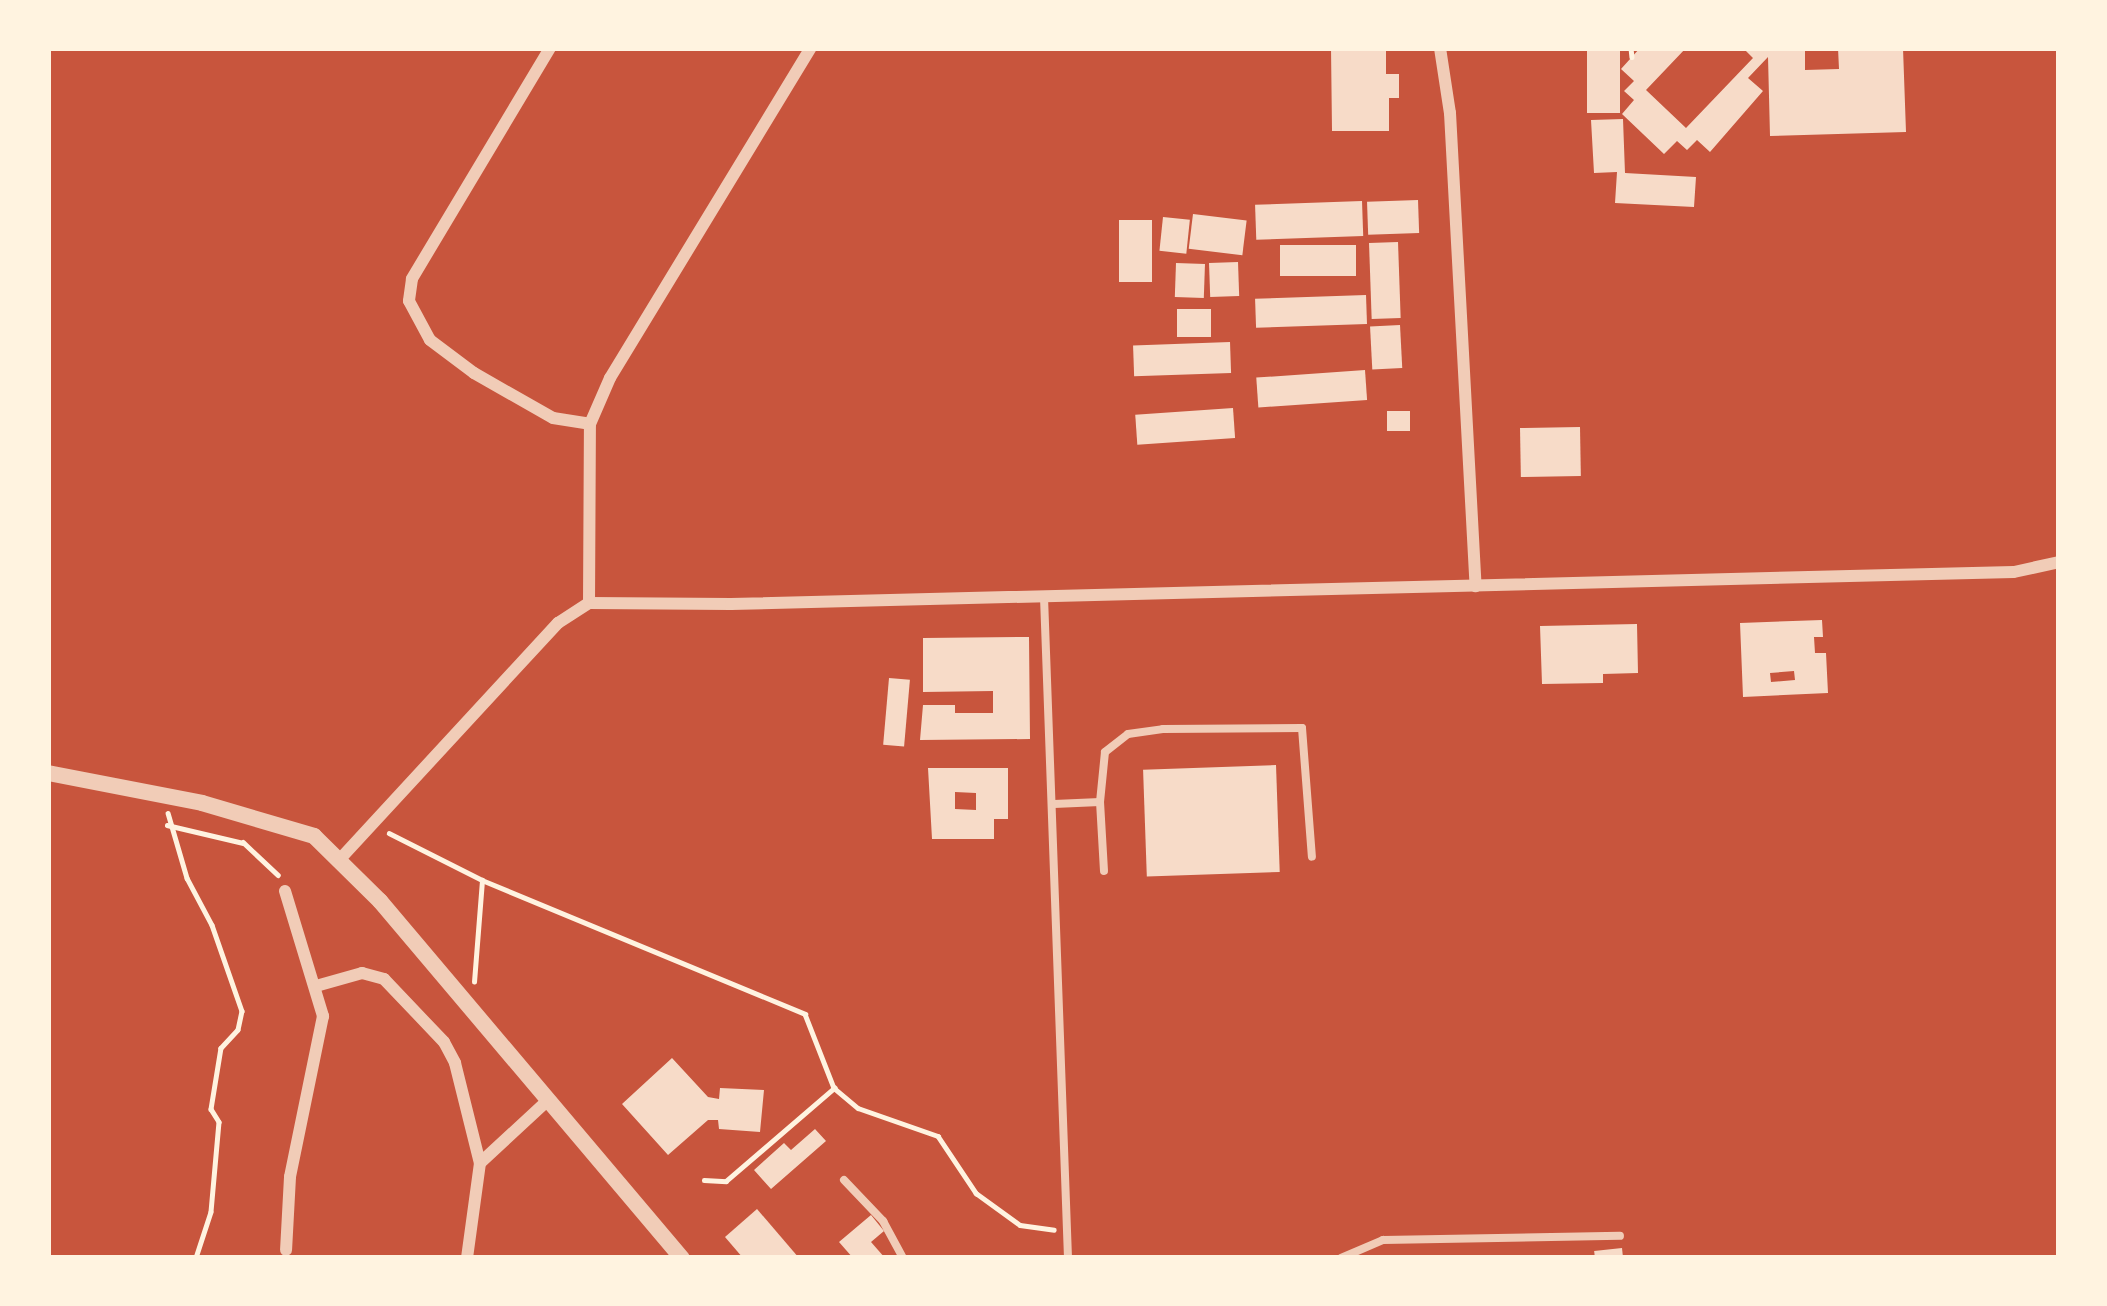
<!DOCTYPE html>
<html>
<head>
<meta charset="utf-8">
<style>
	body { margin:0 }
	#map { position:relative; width:2107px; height:1306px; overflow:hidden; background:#c8553d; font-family:"Golos Text",sans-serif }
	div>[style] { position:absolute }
	.building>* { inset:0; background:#f7dbc8; transform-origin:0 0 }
	.path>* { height:4.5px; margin:-2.25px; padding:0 2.25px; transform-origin:2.25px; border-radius:2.25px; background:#fff3e0 }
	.service>* { height:8px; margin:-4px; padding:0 4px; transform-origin:4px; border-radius:4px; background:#f1ccb7 }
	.minor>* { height:12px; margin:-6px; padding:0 6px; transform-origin:6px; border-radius:6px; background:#f1ccb7 }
	.tertiary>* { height:16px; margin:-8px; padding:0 8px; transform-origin:8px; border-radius:8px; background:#f1ccb7 }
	span { translate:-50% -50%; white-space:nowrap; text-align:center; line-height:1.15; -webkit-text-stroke:9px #fff3e0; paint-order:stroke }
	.frame { position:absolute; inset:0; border:51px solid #fff3e0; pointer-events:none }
</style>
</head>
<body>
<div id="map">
	<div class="building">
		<div style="clip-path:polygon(1331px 48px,1386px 48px,1386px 74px,1399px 74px,1399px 98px,1389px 98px,1389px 131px,1332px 131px)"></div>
		<div style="left:1587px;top:48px;width:33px;height:65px"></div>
		<div style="clip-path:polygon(1640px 48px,1686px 48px,1646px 90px,1686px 128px,1753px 58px,1743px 48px,1805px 48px,1805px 70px,1839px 69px,1838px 48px,1903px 48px,1906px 132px,1770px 136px,1768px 57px,1748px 78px,1763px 91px,1710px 152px,1697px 140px,1687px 150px,1677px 141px,1664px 154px,1622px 114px,1634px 100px,1624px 91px,1634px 81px,1621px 69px)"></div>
		<div style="clip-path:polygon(1623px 119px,1625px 173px,1696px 177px,1694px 207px,1615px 203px,1617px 172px,1594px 173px,1591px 120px)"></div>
		<div style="left:1418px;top:200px;width:33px;height:51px;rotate:88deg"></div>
		<div style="left:1362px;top:201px;width:35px;height:107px;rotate:88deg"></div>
		<div style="left:1193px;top:214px;width:54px;height:35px;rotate:7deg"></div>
		<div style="left:1163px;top:217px;width:27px;height:34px;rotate:6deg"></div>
		<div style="left:1119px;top:220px;width:33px;height:62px"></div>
		<div style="left:1398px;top:242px;width:76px;height:29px;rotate:88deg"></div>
		<div style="left:1356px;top:245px;width:31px;height:76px;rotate:90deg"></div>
		<div style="left:1238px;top:262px;width:34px;height:29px;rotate:88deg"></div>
		<div style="left:1176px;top:263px;width:29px;height:34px;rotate:2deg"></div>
		<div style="left:1366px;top:295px;width:29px;height:111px;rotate:88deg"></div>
		<div style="left:1177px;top:309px;width:34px;height:28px"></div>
		<div style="left:1400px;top:325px;width:43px;height:30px;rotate:87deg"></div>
		<div style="left:1230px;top:342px;width:31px;height:97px;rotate:88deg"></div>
		<div style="left:1365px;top:370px;width:30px;height:109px;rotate:86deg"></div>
		<div style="left:1233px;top:408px;width:30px;height:98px;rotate:86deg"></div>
		<div style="left:1387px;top:411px;width:23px;height:20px"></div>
		<div style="left:1580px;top:427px;width:49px;height:60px;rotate:89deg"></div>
		<div style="clip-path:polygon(evenodd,1822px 620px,1823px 637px,1814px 637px,1815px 653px,1826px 653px,1828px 693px,1743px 697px,1740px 623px,1822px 620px,1794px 671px,1795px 680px,1771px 682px,1770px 673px,1794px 671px)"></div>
		<div style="clip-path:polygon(1637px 624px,1638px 673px,1603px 674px,1603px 683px,1542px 684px,1540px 626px)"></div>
		<div style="clip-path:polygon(1029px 637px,1030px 739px,920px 740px,923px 705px,955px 705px,955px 713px,993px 713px,993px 691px,923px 692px,923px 638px)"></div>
		<div style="left:889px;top:678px;width:21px;height:67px;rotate:5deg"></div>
		<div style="left:1276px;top:765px;width:107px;height:133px;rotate:88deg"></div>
		<div style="clip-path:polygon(evenodd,928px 768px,1008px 768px,1008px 819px,994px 819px,994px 839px,932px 839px,928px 768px,955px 792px,976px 793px,976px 810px,955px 809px,955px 792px)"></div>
		<div style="clip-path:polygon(672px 1058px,708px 1097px,719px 1099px,720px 1088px,764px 1090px,760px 1132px,719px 1129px,718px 1120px,708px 1120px,668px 1155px,622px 1104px)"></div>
		<div style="clip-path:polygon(815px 1129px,826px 1141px,771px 1189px,754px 1170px,784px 1143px,791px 1150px)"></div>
		<div style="clip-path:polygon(757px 1209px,799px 1258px,743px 1258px,725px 1237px)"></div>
		<div style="clip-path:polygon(871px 1215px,884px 1231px,871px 1242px,885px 1258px,853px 1258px,839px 1242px)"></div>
		<div style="left:1622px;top:1248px;width:10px;height:28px;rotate:84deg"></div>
	</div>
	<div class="path">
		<div style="left:1631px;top:48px;width:9px;rotate:84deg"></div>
		<div style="left:168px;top:813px;width:68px;rotate:73.7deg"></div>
		<div style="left:187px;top:878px;width:53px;rotate:62deg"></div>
		<div style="left:212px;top:925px;width:91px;rotate:70.8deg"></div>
		<div style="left:242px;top:1011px;width:19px;rotate:102deg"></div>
		<div style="left:238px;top:1030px;width:25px;rotate:133deg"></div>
		<div style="left:221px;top:1048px;width:62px;rotate:99.3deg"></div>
		<div style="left:211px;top:1109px;width:15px;rotate:58deg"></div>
		<div style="left:219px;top:1122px;width:90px;rotate:95.1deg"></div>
		<div style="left:211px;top:1212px;width:48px;rotate:108.1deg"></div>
		<div style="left:167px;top:825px;width:78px;rotate:13.3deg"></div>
		<div style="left:389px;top:833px;width:104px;rotate:26.8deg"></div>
		<div style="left:482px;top:880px;width:350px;rotate:22.5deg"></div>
		<div style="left:805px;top:1014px;width:79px;rotate:68.6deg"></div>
		<div style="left:243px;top:842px;width:48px;rotate:43.3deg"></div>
		<div style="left:474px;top:982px;width:102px;rotate:-85.5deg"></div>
		<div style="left:704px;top:1180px;width:22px;rotate:3deg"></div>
		<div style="left:726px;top:1181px;width:143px;rotate:-40.7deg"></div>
		<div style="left:834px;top:1088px;width:31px;rotate:40deg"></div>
		<div style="left:858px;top:1108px;width:85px;rotate:19.3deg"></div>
		<div style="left:938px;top:1136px;width:69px;rotate:56.3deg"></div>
		<div style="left:976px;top:1193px;width:54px;rotate:36deg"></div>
		<div style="left:1020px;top:1225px;width:34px;rotate:8deg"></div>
	</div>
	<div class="service">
		<div style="left:1044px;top:597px;width:661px;rotate:87.92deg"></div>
		<div style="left:1054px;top:804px;width:46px;rotate:-2.5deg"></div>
		<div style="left:1104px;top:871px;width:69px;rotate:-93.3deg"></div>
		<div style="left:1100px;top:802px;width:50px;rotate:-84.3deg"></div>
		<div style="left:1105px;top:752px;width:29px;rotate:-38deg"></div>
		<div style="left:1128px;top:734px;width:35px;rotate:-8deg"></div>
		<div style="left:1163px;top:729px;width:139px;rotate:-0.4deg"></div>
		<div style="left:1302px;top:728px;width:129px;rotate:85.6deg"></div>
		<div style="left:844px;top:1180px;width:57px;rotate:46.4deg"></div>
		<div style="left:883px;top:1221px;width:42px;rotate:61.6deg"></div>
		<div style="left:1341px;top:1258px;width:46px;rotate:-23.2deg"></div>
		<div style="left:1383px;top:1240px;width:237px;rotate:-1deg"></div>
	</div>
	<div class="minor">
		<div style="left:550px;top:48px;width:269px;rotate:120.9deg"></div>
		<div style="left:412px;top:279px;width:22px;rotate:98deg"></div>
		<div style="left:409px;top:301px;width:44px;rotate:61.7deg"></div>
		<div style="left:430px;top:340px;width:55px;rotate:36.9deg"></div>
		<div style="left:474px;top:373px;width:91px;rotate:29.7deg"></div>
		<div style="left:553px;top:418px;width:37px;rotate:9deg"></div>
		<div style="left:1440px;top:48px;width:66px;rotate:81.3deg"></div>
		<div style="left:1450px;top:113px;width:474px;rotate:86.9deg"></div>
		<div style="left:589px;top:603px;width:179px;rotate:-89.7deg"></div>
		<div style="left:590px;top:424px;width:50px;rotate:-66.5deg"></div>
		<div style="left:610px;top:378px;width:386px;rotate:-58.7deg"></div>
		<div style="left:341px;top:858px;width:320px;rotate:-47.3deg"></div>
		<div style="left:558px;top:623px;width:37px;rotate:-33deg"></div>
		<div style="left:589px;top:603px;width:142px;rotate:0.4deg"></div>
		<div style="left:731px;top:604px;width:1283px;rotate:-1.43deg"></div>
		<div style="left:2014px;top:572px;width:46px;rotate:-12.5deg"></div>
		<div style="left:285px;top:891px;width:131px;rotate:73.1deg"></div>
		<div style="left:323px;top:1016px;width:164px;rotate:101.6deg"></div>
		<div style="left:290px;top:1177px;width:73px;rotate:93.1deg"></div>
		<div style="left:316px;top:986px;width:48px;rotate:-15.8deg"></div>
		<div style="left:362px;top:973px;width:23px;rotate:15deg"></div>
		<div style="left:384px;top:979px;width:87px;rotate:46.4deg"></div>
		<div style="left:444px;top:1042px;width:24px;rotate:62deg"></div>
		<div style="left:455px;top:1063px;width:103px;rotate:76deg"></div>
		<div style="left:480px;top:1163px;width:96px;rotate:97.8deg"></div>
		<div style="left:480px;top:1163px;width:93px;rotate:-42.8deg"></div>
	</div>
	<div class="tertiary">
		<div style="left:48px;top:773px;width:157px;rotate:11deg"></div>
		<div style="left:202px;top:803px;width:117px;rotate:16.4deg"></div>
		<div style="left:314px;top:836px;width:93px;rotate:44.6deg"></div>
		<div style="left:380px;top:901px;width:468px;rotate:49.8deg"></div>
	</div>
	<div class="frame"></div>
</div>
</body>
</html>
